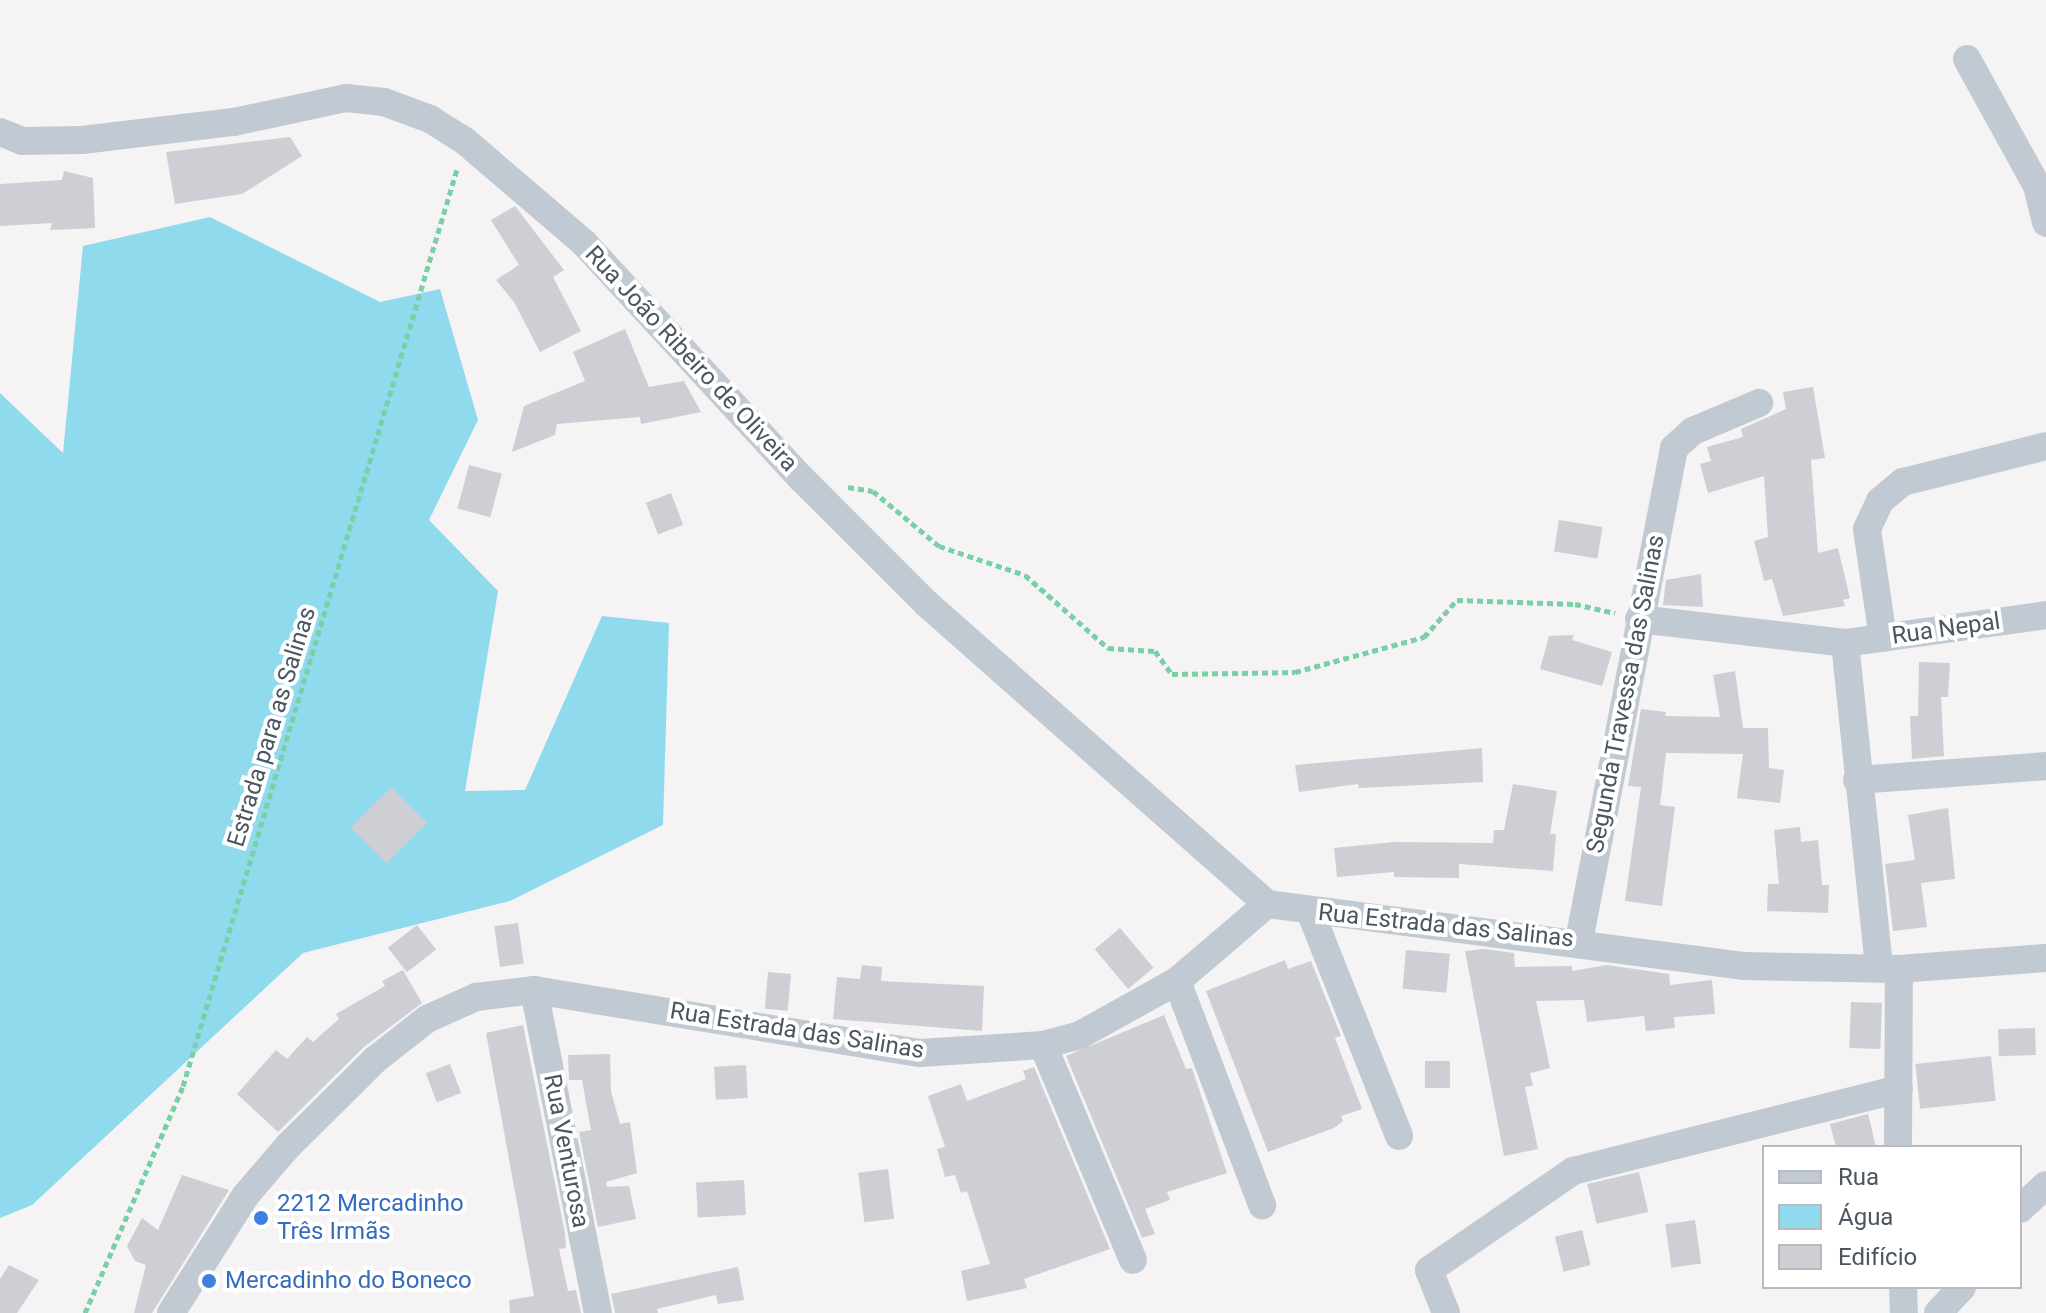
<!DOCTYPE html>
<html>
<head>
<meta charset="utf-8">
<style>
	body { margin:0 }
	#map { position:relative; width:2046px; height:1313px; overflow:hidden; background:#f5f3f3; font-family:Roboto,sans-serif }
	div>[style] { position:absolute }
	.water>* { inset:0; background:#90daee }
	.building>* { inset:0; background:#cdcfd5; transform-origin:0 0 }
	.path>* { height:5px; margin-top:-2.5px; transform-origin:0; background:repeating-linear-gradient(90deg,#7ad0a6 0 6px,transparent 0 10px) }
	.street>* { height:28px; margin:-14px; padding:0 14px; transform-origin:14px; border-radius:14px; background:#c1cad2 }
	.dots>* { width:22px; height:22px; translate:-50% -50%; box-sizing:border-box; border:4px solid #fff; border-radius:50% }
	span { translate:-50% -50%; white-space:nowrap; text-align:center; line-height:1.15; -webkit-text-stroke:8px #fff; paint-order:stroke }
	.street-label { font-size:24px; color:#4a5661 }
	.shop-label { font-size:24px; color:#366cbe }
	.left { translate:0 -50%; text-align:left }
	.legend { position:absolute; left:1762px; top:1145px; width:260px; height:144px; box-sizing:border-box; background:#fff; border:2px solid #b7bbc0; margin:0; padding:10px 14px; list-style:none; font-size:24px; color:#4a5661 }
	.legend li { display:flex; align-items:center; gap:16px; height:40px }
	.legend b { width:40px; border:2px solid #b7bbc0 }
</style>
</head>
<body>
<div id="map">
	<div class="water">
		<div style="clip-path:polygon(210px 217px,380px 302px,440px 289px,478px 420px,429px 520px,498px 591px,465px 791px,525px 790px,602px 616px,669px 623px,663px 825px,510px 901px,303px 953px,32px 1205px,0 1218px,0 393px,63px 453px,83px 246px)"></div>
	</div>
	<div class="building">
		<div style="clip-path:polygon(290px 137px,302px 156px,242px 194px,175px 204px,166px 152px)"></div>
		<div style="clip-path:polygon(64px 171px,93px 178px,95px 228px,50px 230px,52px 223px,0 226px,0 184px,62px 180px)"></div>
		<div style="clip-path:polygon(515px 206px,564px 270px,553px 277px,581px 331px,540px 352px,514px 302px,496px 280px,519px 265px,491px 220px)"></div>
		<div style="clip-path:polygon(625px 329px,649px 387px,684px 381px,701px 412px,641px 424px,640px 417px,557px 424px,555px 435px,512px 452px,524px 406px,585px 381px,573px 352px)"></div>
		<div style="clip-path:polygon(1813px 387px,1825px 458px,1811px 460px,1818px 553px,1838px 548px,1850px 598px,1843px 600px,1845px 606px,1783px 616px,1772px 579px,1764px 581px,1754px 541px,1768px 537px,1764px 476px,1708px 493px,1700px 464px,1711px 461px,1707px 447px,1743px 437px,1741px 429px,1786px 409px,1783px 392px)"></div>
		<div style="left:469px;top:465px;width:34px;height:45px;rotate:15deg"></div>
		<div style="left:671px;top:493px;width:34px;height:27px;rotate:69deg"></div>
		<div style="left:1559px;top:520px;width:44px;height:32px;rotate:9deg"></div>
		<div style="clip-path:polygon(1701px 574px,1703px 607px,1663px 605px,1666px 580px)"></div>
		<div style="clip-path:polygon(1574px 635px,1572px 640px,1612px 652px,1602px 686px,1540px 669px,1549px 636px)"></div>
		<div style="clip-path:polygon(1919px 662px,1950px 663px,1948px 697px,1941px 697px,1944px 756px,1912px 759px,1910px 716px,1918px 716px)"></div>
		<div style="clip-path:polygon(1735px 671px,1743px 728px,1768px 728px,1769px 768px,1784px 770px,1780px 803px,1737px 798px,1743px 754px,1666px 753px,1660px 805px,1675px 807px,1662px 906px,1625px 901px,1641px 787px,1628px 786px,1641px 709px,1666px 712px,1665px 716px,1720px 717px,1713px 675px)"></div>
		<div style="clip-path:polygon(1482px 748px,1483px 782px,1359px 788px,1358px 784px,1299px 792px,1295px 765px)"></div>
		<div style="clip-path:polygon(1513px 784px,1557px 791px,1550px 834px,1556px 834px,1553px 871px,1459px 864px,1459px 878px,1394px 877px,1394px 872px,1337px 877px,1334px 848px,1394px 842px,1493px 843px,1494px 830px,1504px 830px)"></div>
		<div style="left:391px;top:787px;width:51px;height:57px;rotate:45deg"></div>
		<div style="clip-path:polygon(1948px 808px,1955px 879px,1921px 883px,1927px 927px,1893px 931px,1885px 864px,1915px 860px,1908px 815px)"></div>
		<div style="clip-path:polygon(1800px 827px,1801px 842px,1818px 840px,1822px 885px,1829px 885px,1828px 913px,1767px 911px,1768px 884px,1779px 884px,1774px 830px)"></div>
		<div style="left:518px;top:923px;width:41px;height:24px;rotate:82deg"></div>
		<div style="left:417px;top:925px;width:31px;height:37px;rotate:52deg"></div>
		<div style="left:1120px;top:928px;width:52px;height:33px;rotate:50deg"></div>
		<div style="clip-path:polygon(1484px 949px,1514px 953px,1515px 967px,1572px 966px,1572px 971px,1607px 965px,1669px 974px,1670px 985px,1712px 980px,1715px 1014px,1674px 1017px,1675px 1028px,1646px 1031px,1644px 1016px,1587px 1022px,1584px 1000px,1536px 1001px,1550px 1068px,1530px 1073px,1533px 1086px,1525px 1087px,1538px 1149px,1504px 1156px,1465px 951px)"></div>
		<div style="left:1406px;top:950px;width:44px;height:39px;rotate:5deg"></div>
		<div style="clip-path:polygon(1285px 960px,1288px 969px,1311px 961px,1341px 1036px,1335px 1038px,1362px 1109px,1341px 1116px,1343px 1121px,1334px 1128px,1268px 1152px,1206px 991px)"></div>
		<div style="clip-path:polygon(862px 965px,882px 967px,881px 981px,984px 986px,982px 1031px,833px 1019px,837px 977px,860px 979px)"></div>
		<div style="clip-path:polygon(403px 970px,422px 1003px,364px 1047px,278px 1132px,237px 1094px,276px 1050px,287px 1059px,307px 1037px,313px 1042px,339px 1019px,336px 1014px,385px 986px,382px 981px)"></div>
		<div style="left:768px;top:972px;width:23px;height:37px;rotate:5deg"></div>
		<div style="left:1851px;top:1002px;width:31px;height:46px;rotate:2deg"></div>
		<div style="clip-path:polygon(1164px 1015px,1186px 1069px,1192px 1068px,1227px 1173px,1167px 1192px,1170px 1200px,1145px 1209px,1155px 1234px,1142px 1238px,1066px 1056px)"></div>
		<div style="clip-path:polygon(523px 1025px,565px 1233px,566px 1248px,559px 1249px,568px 1291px,576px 1290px,581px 1313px,510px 1313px,509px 1300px,534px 1296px,486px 1033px)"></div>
		<div style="left:2035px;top:1028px;width:27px;height:37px;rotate:88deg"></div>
		<div style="clip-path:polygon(610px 1054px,611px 1091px,620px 1124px,630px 1122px,637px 1173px,606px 1182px,607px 1187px,629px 1186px,636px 1219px,598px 1227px,579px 1132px,591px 1130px,582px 1080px,569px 1080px,568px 1055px)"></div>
		<div style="left:1991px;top:1056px;width:45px;height:76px;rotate:84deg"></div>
		<div style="left:1425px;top:1061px;width:25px;height:27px"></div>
		<div style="left:450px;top:1064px;width:31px;height:26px;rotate:69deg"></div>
		<div style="left:746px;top:1065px;width:33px;height:32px;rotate:87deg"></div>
		<div style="clip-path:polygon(1034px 1067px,1110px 1249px,1024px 1279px,1027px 1288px,967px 1301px,961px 1271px,990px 1264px,967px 1191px,961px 1193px,955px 1175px,945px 1177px,937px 1149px,945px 1147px,928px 1096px,961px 1084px,967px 1101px,1026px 1079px,1023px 1071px)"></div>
		<div style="clip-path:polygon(1868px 1114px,1876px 1147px,1836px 1147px,1830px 1124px)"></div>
		<div style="left:888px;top:1169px;width:50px;height:30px;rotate:83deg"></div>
		<div style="left:1639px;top:1172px;width:41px;height:53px;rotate:77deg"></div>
		<div style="clip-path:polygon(182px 1175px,229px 1190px,152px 1313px,134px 1313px,146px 1265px,135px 1261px,127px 1246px,142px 1218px,158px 1230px)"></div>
		<div style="left:744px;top:1180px;width:35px;height:48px;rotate:87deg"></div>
		<div style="left:1695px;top:1220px;width:44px;height:30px;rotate:82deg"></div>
		<div style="left:1582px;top:1230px;width:36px;height:28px;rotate:76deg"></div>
		<div style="clip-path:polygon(9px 1265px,39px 1280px,17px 1313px,0 1313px,0 1279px)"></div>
		<div style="clip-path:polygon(738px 1267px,744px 1300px,718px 1304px,716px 1295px,657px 1309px,658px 1313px,615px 1313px,611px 1294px)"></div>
	</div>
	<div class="path">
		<div style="left:848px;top:487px;width:25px;rotate:9deg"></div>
		<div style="left:873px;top:491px;width:86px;rotate:39.8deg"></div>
		<div style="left:939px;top:546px;width:91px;rotate:18.6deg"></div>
		<div style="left:1025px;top:575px;width:111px;rotate:41.3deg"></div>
		<div style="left:1108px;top:648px;width:47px;rotate:3.7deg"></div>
		<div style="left:1155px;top:651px;width:29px;rotate:54deg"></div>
		<div style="left:1172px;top:674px;width:123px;rotate:-0.9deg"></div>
		<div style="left:1295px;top:672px;width:134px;rotate:-15.2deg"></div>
		<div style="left:1424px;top:637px;width:50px;rotate:-48.3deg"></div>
		<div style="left:1457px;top:600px;width:118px;rotate:1.9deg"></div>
		<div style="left:1575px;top:604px;width:41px;rotate:12.7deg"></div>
		<div style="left:85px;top:1313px;width:247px;rotate:-66.6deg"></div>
		<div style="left:183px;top:1086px;width:957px;rotate:-73.36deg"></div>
	</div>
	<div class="street">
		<div style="left:1967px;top:59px;width:145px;rotate:61.1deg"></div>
		<div style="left:2037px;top:186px;width:38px;rotate:76deg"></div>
		<div style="left:0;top:132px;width:24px;rotate:22deg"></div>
		<div style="left:22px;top:141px;width:60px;rotate:-1deg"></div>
		<div style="left:82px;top:140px;width:153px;rotate:-6.8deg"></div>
		<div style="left:234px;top:122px;width:115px;rotate:-12.1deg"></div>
		<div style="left:346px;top:98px;width:38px;rotate:6deg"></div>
		<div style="left:384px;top:102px;width:49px;rotate:20.3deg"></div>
		<div style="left:430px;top:119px;width:41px;rotate:32.2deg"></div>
		<div style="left:465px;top:141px;width:157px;rotate:40.6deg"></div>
		<div style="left:584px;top:243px;width:321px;rotate:47.3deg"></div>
		<div style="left:802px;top:479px;width:177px;rotate:45deg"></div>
		<div style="left:927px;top:604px;width:453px;rotate:41.4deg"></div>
		<div style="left:1639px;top:619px;width:207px;rotate:6.6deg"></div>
		<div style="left:1845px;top:643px;width:203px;rotate:-7.9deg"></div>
		<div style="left:1883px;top:638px;width:110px;rotate:-98.4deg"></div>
		<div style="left:1867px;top:529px;width:31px;rotate:-65deg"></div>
		<div style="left:1880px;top:501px;width:30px;rotate:-40deg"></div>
		<div style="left:1903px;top:482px;width:147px;rotate:-14.1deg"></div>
		<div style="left:1845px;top:643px;width:327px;rotate:84deg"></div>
		<div style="left:1857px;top:780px;width:190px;rotate:-4.2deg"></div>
		<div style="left:1310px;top:911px;width:242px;rotate:68.4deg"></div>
		<div style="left:1579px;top:941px;width:502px;rotate:-79.09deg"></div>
		<div style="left:1674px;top:448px;width:25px;rotate:-42deg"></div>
		<div style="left:1693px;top:431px;width:72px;rotate:-23deg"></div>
		<div style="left:1177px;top:981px;width:240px;rotate:69.2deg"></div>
		<div style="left:534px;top:990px;width:329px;rotate:78.8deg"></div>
		<div style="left:1043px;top:1045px;width:233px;rotate:67.3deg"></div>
		<div style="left:1898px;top:1147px;width:178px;rotate:-89.7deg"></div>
		<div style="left:2020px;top:1209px;width:35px;rotate:-43deg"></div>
		<div style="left:1903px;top:1287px;width:26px;rotate:88deg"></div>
		<div style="left:171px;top:1313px;width:140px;rotate:-57.6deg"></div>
		<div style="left:246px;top:1195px;width:65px;rotate:-49.4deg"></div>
		<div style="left:288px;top:1146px;width:124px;rotate:-44.7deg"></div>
		<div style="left:376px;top:1059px;width:65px;rotate:-38.1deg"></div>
		<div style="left:427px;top:1019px;width:54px;rotate:-24.2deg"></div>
		<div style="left:476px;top:997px;width:58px;rotate:-6.9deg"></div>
		<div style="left:534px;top:990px;width:391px;rotate:9.3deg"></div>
		<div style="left:920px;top:1053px;width:123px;rotate:-3.7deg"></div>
		<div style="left:1043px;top:1045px;width:38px;rotate:-15deg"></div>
		<div style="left:1080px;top:1035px;width:111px;rotate:-29.1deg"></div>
		<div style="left:1177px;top:981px;width:118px;rotate:-40.5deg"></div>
		<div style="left:1267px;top:904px;width:480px;rotate:7.4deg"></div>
		<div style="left:1743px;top:966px;width:156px;rotate:1.1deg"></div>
		<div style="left:1899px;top:969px;width:147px;rotate:-4.3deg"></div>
		<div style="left:1446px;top:1313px;width:46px;rotate:-111.6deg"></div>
		<div style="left:1429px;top:1270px;width:175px;rotate:-34.5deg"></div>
		<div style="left:1573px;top:1171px;width:336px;rotate:-14.1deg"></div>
		<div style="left:1938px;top:1313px;width:35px;rotate:-47deg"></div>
	</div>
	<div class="dots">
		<div style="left:261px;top:1218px;background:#3f7fe0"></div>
		<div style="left:209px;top:1281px;background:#3f7fe0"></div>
	</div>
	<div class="street-label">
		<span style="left:691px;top:359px;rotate:47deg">Rua João Ribeiro de Oliveira</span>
		<span style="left:1946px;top:629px;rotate:-8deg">Rua Nepal</span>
		<span style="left:1626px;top:694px;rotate:-79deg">Segunda Travessa das Salinas</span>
		<span style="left:272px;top:727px;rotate:-73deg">Estrada para as Salinas</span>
		<span style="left:1446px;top:926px;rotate:6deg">Rua Estrada das Salinas</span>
		<span style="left:797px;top:1031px;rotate:9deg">Rua Estrada das Salinas</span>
		<span style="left:566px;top:1151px;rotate:79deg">Rua Venturosa</span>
	</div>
	<div class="shop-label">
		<span class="left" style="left:277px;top:1218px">2212 Mercadinho<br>Três Irmãs</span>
		<span class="left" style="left:225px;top:1281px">Mercadinho do Boneco</span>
	</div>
	<ul class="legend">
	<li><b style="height:10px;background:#c1cad2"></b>Rua</li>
	<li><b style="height:22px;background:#90daee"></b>Água</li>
	<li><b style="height:22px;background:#cdcfd5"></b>Edifício</li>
	</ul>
</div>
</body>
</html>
